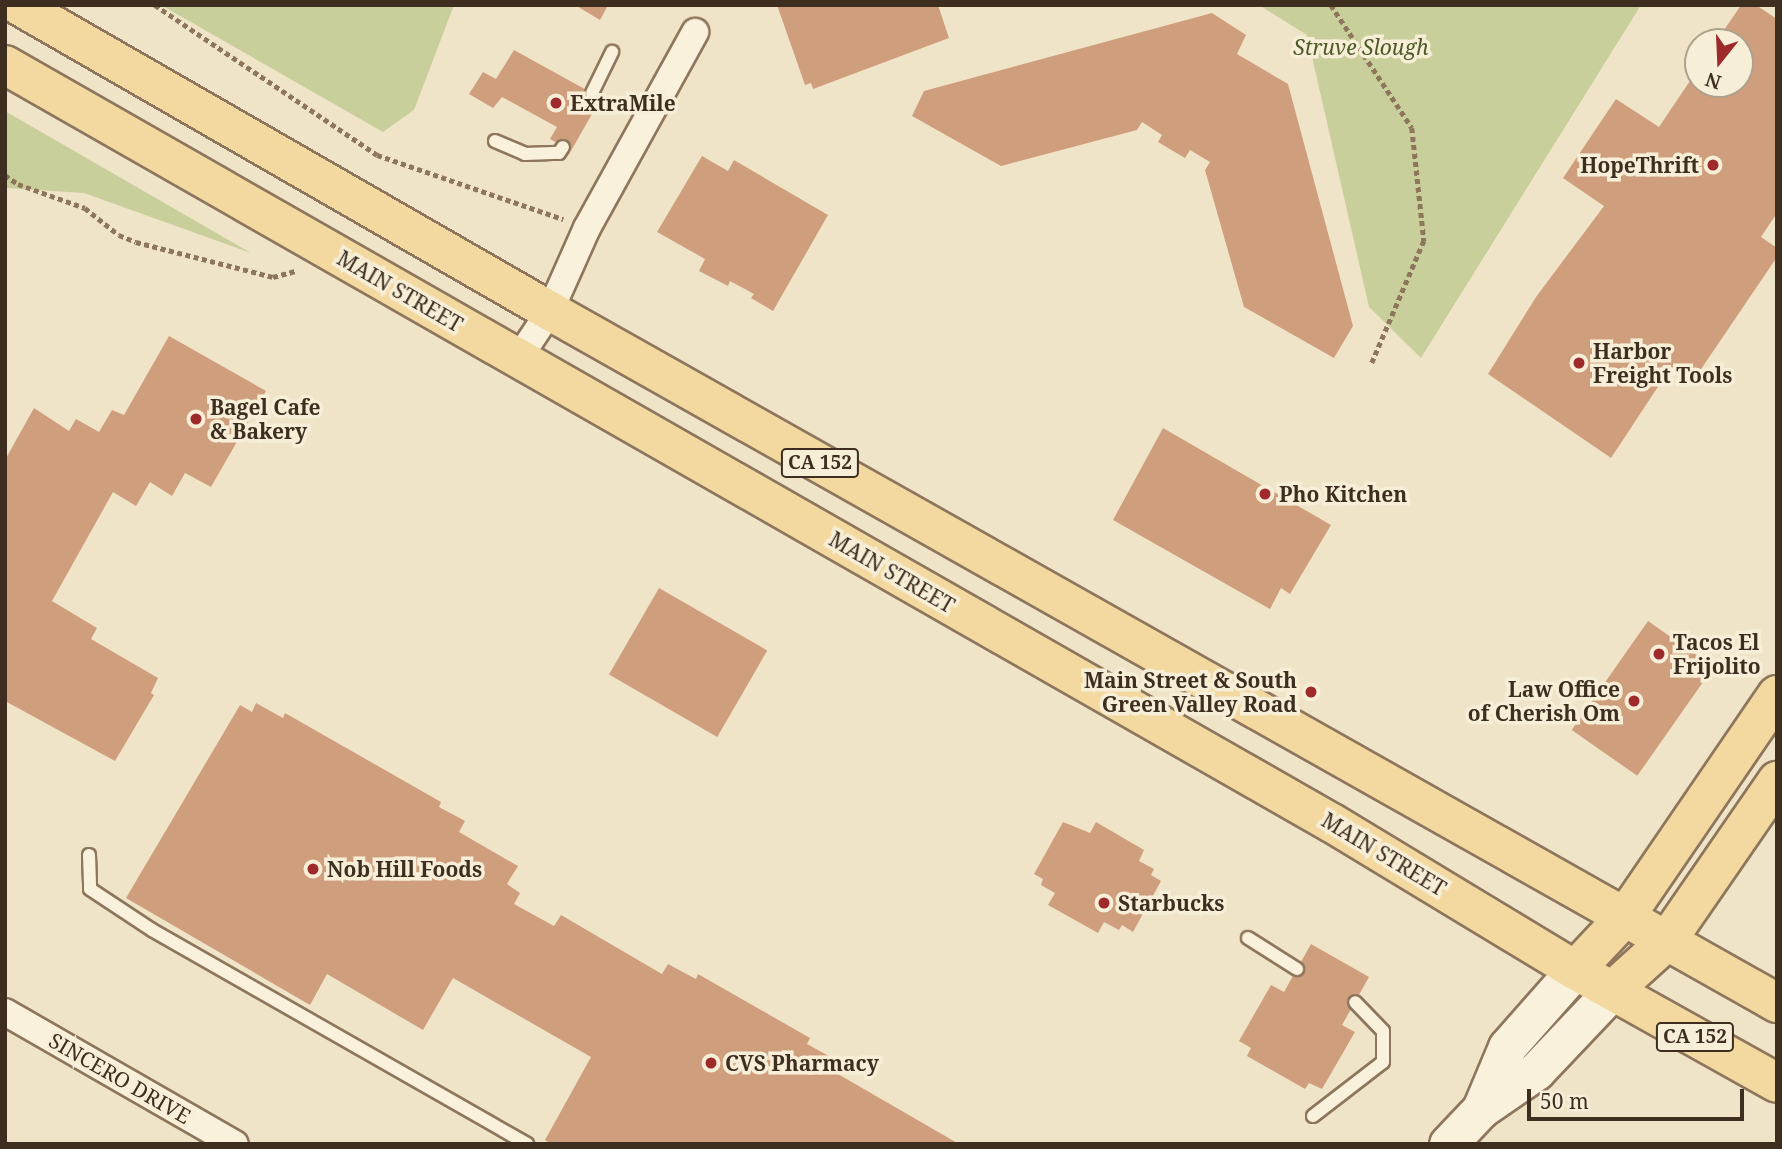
<!DOCTYPE html>
<html>
<head>
<meta charset="utf-8">
<style>
	body { margin:0 }
	#map { position:relative; width:1782px; height:1149px; overflow:hidden; background:#f0e4c8; font-family:"Noto Serif",serif }
	div>[style] { position:absolute }
	.green>* { inset:0; background:#c9cf9b }
	.building>* { inset:0; background:#cf9f7d; transform-origin:0 0 }
	.path>* { height:4.5px; margin-top:-2.25px; transform-origin:0; background:repeating-linear-gradient(90deg,#8d765c 0 5px,transparent 0 8.5px) }
	.roads { filter:drop-shadow(2px 0 #8d765c) drop-shadow(-2px 0 #8d765c) drop-shadow(0 2px #8d765c) drop-shadow(0 -2px #8d765c) }
	.lane>* { height:12px; margin:-6px; padding:0 6px; transform-origin:6px; border-radius:6px; background:#faf1dc }
	.street>* { height:26px; margin:-13px; padding:0 13px; transform-origin:13px; border-radius:13px; background:#faf1dc }
	.secondary>* { height:37px; margin:-18.5px; padding:0 18.5px; transform-origin:18.5px; border-radius:18.5px; background:#faf1dc }
	.primary>* { height:38px; margin:-19px; padding:0 19px; transform-origin:19px; border-radius:19px; background:#f3d9a0 }
	.dots>* { width:19px; height:19px; translate:-50% -50%; box-sizing:border-box; border:4px solid #f7eed8; border-radius:50% }
	span { translate:-50% -50%; white-space:nowrap; text-align:center; line-height:1.15; -webkit-text-stroke:7px #f7eed8; paint-order:stroke }
	.shield-label span { padding:2px 5px; background:#f7eed8; border:2px solid; border-radius:5px; -webkit-text-stroke-width:0 }
	.shield-label { font-size:19px; color:#3d2e20; font-weight:700 }
	.park-label { font-size:21px; color:#4d5a26; font-style:italic }
	.poi-label { font-size:21px; color:#3d2e20; font-weight:700 }
	.left { translate:0 -50%; text-align:left }
	.right { translate:-100% -50%; text-align:right }
	.street-label { font-size:21px; color:#3d2e20 }
	.frame { position:absolute; inset:0; border:7px solid #3d2e20; pointer-events:none }
	.north { position:absolute; left:1684px; top:28px; width:70px; height:70px; box-sizing:border-box; background:#f7eed8; border:2px solid #ada18e; border-radius:50%; rotate:198deg; font-size:19px; font-weight:700; line-height:28px; text-align:center; color:#3d2e20 }
	.north::after { content:''; display:block; margin:auto; width:24px; height:32px; background:#9e2a2b; clip-path:polygon(50% 0,100% 100%,50% 72%,0 100%) }
	.scale { position:absolute; left:1527px; top:1089px; width:217px; height:32px; box-sizing:border-box; border:4px solid #3d2e20; border-top:0; padding-left:9px; font-size:21px; line-height:24px; white-space:nowrap; color:#3d2e20; -webkit-text-stroke:5px #f7eed8; paint-order:stroke }
</style>
</head>
<body>
<div id="map">
	<div class="green">
		<div style="clip-path:polygon(161px 5px,454px 5px,414px 110px,383px 132px)"></div>
		<div style="clip-path:polygon(1259px 5px,1641px 5px,1421px 358px,1369px 307px,1307px 35px)"></div>
		<div style="clip-path:polygon(5px 111px,251px 253px,84px 193px,5px 188px)"></div>
	</div>
	<div class="building">
		<div style="clip-path:polygon(575px 5px,608px 5px,600px 20px)"></div>
		<div style="clip-path:polygon(777px 5px,938px 5px,949px 38px,813px 89px,811px 83px,805px 85px)"></div>
		<div style="clip-path:polygon(1741px 5px,1756px 5px,1777px 19px,1777px 213px,1761px 237px,1777px 248px,1777px 257px,1693px 381px,1671px 367px,1611px 458px,1488px 374px,1536px 297px,1604px 206px,1563px 178px,1616px 99px,1659px 127px,1698px 69px,1698px 84px,1740px 84px,1740px 42px,1716px 42px)"></div>
		<div style="clip-path:polygon(1212px 13px,1246px 35px,1237px 54px,1288px 84px,1353px 326px,1334px 358px,1244px 307px,1205px 170px,1210px 162px,1190px 150px,1185px 158px,1158px 142px,1162px 135px,1142px 122px,1137px 130px,1001px 166px,912px 116px,924px 91px)"></div>
		<div style="clip-path:polygon(514px 50px,601px 98px,571px 151px,550px 139px,557px 127px,502px 97px,493px 108px,469px 94px,483px 72px,496px 79px)"></div>
		<div style="clip-path:polygon(702px 156px,728px 171px,734px 160px,828px 215px,773px 311px,751px 298px,754px 294px,730px 281px,728px 286px,699px 271px,705px 259px,657px 232px)"></div>
		<div style="clip-path:polygon(169px 336px,266px 391px,211px 487px,185px 473px,172px 496px,150px 482px,136px 506px,113px 492px,52px 601px,97px 628px,91px 639px,158px 678px,151px 693px,154px 695px,115px 761px,5px 701px,5px 460px,34px 408px,69px 431px,76px 419px,99px 432px,112px 410px,124px 415px)"></div>
		<div style="clip-path:polygon(1163px 428px,1331px 525px,1290px 594px,1281px 588px,1270px 609px,1113px 520px)"></div>
		<div style="left:659px;top:588px;width:125px;height:100px;rotate:30deg"></div>
		<div style="left:1648px;top:621px;width:80px;height:133px;rotate:35deg"></div>
		<div style="clip-path:polygon(256px 703px,283px 718px,285px 713px,441px 802px,439px 807px,465px 821px,459px 832px,518px 866px,507px 884px,520px 893px,514px 904px,554px 926px,561px 915px,662px 974px,668px 964px,696px 979px,698px 974px,810px 1038px,807px 1044px,836px 1060px,831px 1070px,959px 1144px,551px 1144px,545px 1140px,591px 1057px,453px 978px,423px 1030px,327px 974px,310px 1005px,126px 898px,240px 705px,252px 712px)"></div>
		<div style="clip-path:polygon(1063px 822px,1090px 833px,1096px 822px,1144px 850px,1139px 861px,1154px 869px,1151px 875px,1161px 881px,1133px 932px,1122px 925px,1119px 930px,1104px 922px,1098px 933px,1048px 905px,1055px 893px,1041px 885px,1043px 879px,1034px 874px)"></div>
		<div style="clip-path:polygon(1311px 944px,1369px 977px,1342px 1025px,1355px 1032px,1322px 1089px,1309px 1083px,1305px 1089px,1247px 1056px,1251px 1048px,1239px 1041px,1271px 985px,1284px 992px)"></div>
	</div>
	<div class="path">
		<div style="left:155px;top:5px;width:268px;rotate:34deg"></div>
		<div style="left:377px;top:155px;width:197px;rotate:19deg"></div>
		<div style="left:1331px;top:5px;width:147px;rotate:56.6deg"></div>
		<div style="left:1412px;top:128px;width:114px;rotate:83.9deg"></div>
		<div style="left:1424px;top:241px;width:135px;rotate:113.1deg"></div>
		<div style="left:5px;top:175px;width:16px;rotate:35deg"></div>
		<div style="left:18px;top:184px;width:71px;rotate:19.7deg"></div>
		<div style="left:85px;top:208px;width:43px;rotate:38.5deg"></div>
		<div style="left:119px;top:235px;width:18px;rotate:22deg"></div>
		<div style="left:136px;top:242px;width:141px;rotate:14.3deg"></div>
		<div style="left:273px;top:277px;width:23px;rotate:-15deg"></div>
	</div>
	<div class="roads">
		<div class="lane">
			<div style="left:592px;top:93px;width:46px;rotate:-64deg"></div>
			<div style="left:495px;top:141px;width:33px;rotate:23deg"></div>
			<div style="left:525px;top:154px;width:34px;rotate:-2deg"></div>
			<div style="left:559px;top:153px;width:7px;rotate:-56deg"></div>
			<div style="left:89px;top:855px;width:34px;rotate:88deg"></div>
			<div style="left:90px;top:889px;width:74px;rotate:33.5deg"></div>
			<div style="left:152px;top:930px;width:432px;rotate:29.7deg"></div>
			<div style="left:1248px;top:938px;width:58px;rotate:32.3deg"></div>
			<div style="left:1313px;top:1116px;width:88px;rotate:-37.6deg"></div>
			<div style="left:1383px;top:1062px;width:31px;rotate:-90deg"></div>
			<div style="left:1383px;top:1031px;width:40px;rotate:-134deg"></div>
		</div>
		<div class="street">
			<div style="left:518px;top:359px;width:58px;rotate:-56.3deg"></div>
			<div style="left:550px;top:311px;width:91px;rotate:-66deg"></div>
			<div style="left:587px;top:228px;width:224px;rotate:-61.1deg"></div>
			<div style="left:5px;top:1012px;width:265px;rotate:29.9deg"></div>
		</div>
		<div class="secondary">
			<div style="left:1481px;top:1109px;width:67px;rotate:-67.2deg"></div>
			<div style="left:1507px;top:1047px;width:103px;rotate:-48.6deg"></div>
			<div style="left:1448px;top:1144px;width:48px;rotate:-46.7deg"></div>
			<div style="left:1481px;top:1109px;width:67px;rotate:-34.6deg"></div>
			<div style="left:1536px;top:1071px;width:112px;rotate:-46.5deg"></div>
		</div>
		<div class="primary">
			<div style="left:18px;top:5px;width:614px;rotate:29.91deg"></div>
			<div style="left:550px;top:311px;width:1409px;rotate:29.42deg"></div>
			<div style="left:5px;top:65px;width:1528px;rotate:29.74deg"></div>
			<div style="left:1332px;top:823px;width:284px;rotate:31.2deg"></div>
			<div style="left:1575px;top:970px;width:231px;rotate:29.2deg"></div>
			<div style="left:1575px;top:970px;width:73px;rotate:-46.7deg"></div>
			<div style="left:1625px;top:917px;width:269px;rotate:-55.6deg"></div>
			<div style="left:1613px;top:990px;width:72px;rotate:-42.2deg"></div>
			<div style="left:1666px;top:942px;width:196px;rotate:-55.4deg"></div>
		</div>
	</div>
	<div class="dots">
		<div style="left:556px;top:103px;background:#9e2a2b"></div>
		<div style="left:1713px;top:165px;background:#9e2a2b"></div>
		<div style="left:1579px;top:363px;background:#9e2a2b"></div>
		<div style="left:196px;top:419px;background:#9e2a2b"></div>
		<div style="left:1265px;top:494px;background:#9e2a2b"></div>
		<div style="left:1659px;top:654px;background:#9e2a2b"></div>
		<div style="left:1311px;top:692px;background:#9e2a2b"></div>
		<div style="left:1634px;top:701px;background:#9e2a2b"></div>
		<div style="left:313px;top:869px;background:#9e2a2b"></div>
		<div style="left:1104px;top:903px;background:#9e2a2b"></div>
		<div style="left:711px;top:1063px;background:#9e2a2b"></div>
	</div>
	<div class="shield-label">
		<span style="left:820px;top:463px">CA 152</span>
		<span style="left:1695px;top:1037px">CA 152</span>
	</div>
	<div class="park-label">
		<span style="left:1361px;top:47px">Struve Slough</span>
	</div>
	<div class="poi-label">
		<span class="left" style="left:570px;top:103px">ExtraMile</span>
		<span class="right" style="left:1699px;top:165px">HopeThrift</span>
		<span class="left" style="left:1593px;top:363px">Harbor<br>Freight Tools</span>
		<span class="left" style="left:210px;top:419px">Bagel Cafe<br>&amp; Bakery</span>
		<span class="left" style="left:1279px;top:494px">Pho Kitchen</span>
		<span class="left" style="left:1673px;top:654px">Tacos El<br>Frijolito</span>
		<span class="right" style="left:1297px;top:692px">Main Street &amp; South<br>Green Valley Road</span>
		<span class="right" style="left:1620px;top:701px">Law Office<br>of Cherish Om</span>
		<span class="left" style="left:327px;top:869px">Nob Hill Foods</span>
		<span class="left" style="left:1118px;top:903px">Starbucks</span>
		<span class="left" style="left:725px;top:1063px">CVS Pharmacy</span>
	</div>
	<div class="street-label">
		<span style="left:400px;top:291px;rotate:30deg">MAIN STREET</span>
		<span style="left:892px;top:572px;rotate:30deg">MAIN STREET</span>
		<span style="left:1384px;top:854px;rotate:31deg">MAIN STREET</span>
		<span style="left:120px;top:1078px;rotate:30deg">SINCERO DRIVE</span>
	</div>
	<div class="frame"></div>
	<div class="north">N</div>
	<div class="scale">50 m</div>
</div>
</body>
</html>
